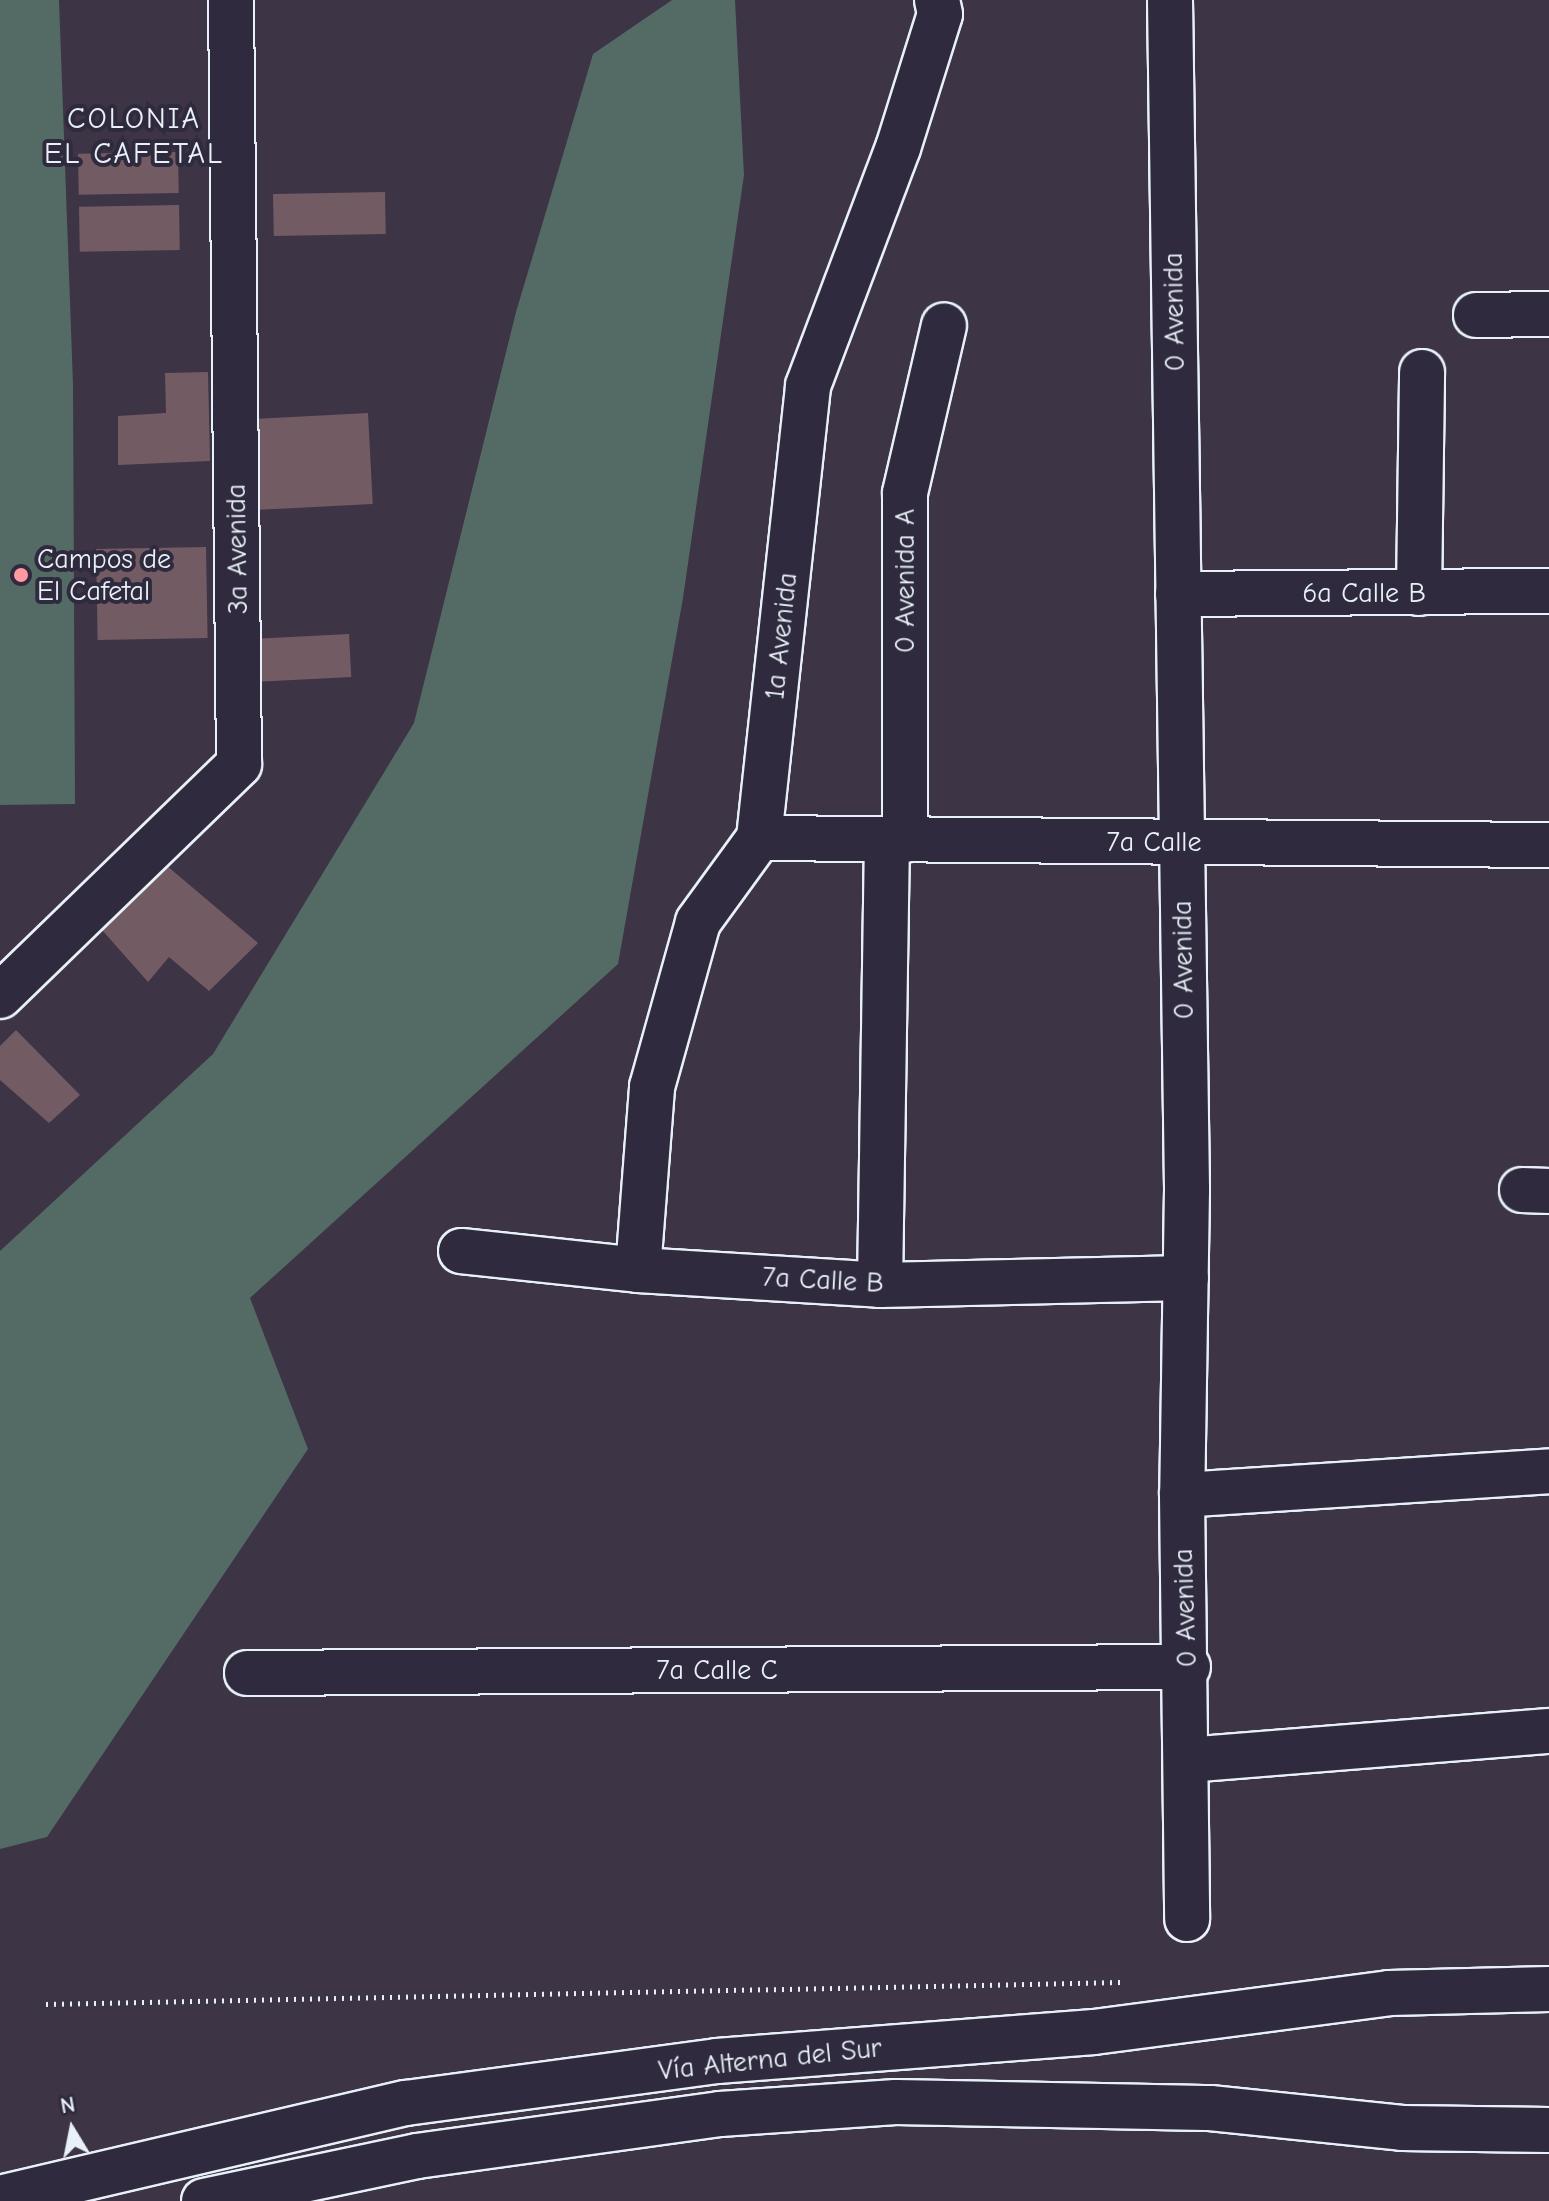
<!DOCTYPE html>
<html>
<head>
<meta charset="utf-8">
<style>
	body { margin:0 }
	#map { position:relative; width:1549px; height:2201px; overflow:hidden; background:#3d3445; font-family:"Comic Neue",sans-serif }
	div>[style] { position:absolute }
	.green>* { inset:0; background:#546a65 }
	.building>* { inset:0; background:#735b64; transform-origin:0 0 }
	.path>* { height:5px; margin-top:-2.5px; transform-origin:0; background:repeating-linear-gradient(90deg,#e8f1f8 0 2px,transparent 0 8px) }
	.roads { filter:drop-shadow(2px 0 #e8f1f8) drop-shadow(-2px 0 #e8f1f8) drop-shadow(0 2px #e8f1f8) drop-shadow(0 -2px #e8f1f8) }
	.street>* { height:44px; margin:-22px; padding:0 22px; transform-origin:22px; border-radius:22px; background:#2f2a3d }
	.highway>* { height:44px; margin:-22px; padding:0 22px; transform-origin:22px; border-radius:22px; background:#2f2a3d }
	.dots>* { width:22px; height:22px; translate:-50% -50%; box-sizing:border-box; border:4px solid #2f2a3d; border-radius:50% }
	span { translate:-50% -50%; white-space:nowrap; text-align:center; line-height:1.15; -webkit-text-stroke:8px #2f2a3d; paint-order:stroke }
	.street-label { font-size:28px; color:#e8f1f8 }
	.poi-label { font-size:28px; color:#e8f1f8 }
	.left { translate:0 -50%; text-align:left }
	.neighbourhood-label { font-size:30px; color:#e8f1f8; letter-spacing:2px }
	.north { position:absolute; left:32px; top:2089px; width:80px; height:80px; -webkit-text-stroke:6px #2f2a3d; paint-order:stroke; rotate:350deg; font-size:22px; font-weight:700; line-height:32px; text-align:center; color:#e8f1f8 }
	.north::after { content:''; display:block; margin:auto; width:28px; height:36px; background:#e8f1f8; clip-path:polygon(50% 0,100% 100%,50% 72%,0 100%) }
</style>
</head>
<body>
<div id="map">
	<div class="green">
		<div style="clip-path:polygon(0 0,59px 0,73px 384px,75px 804px,0 805px)"></div>
		<div style="clip-path:polygon(672px 0,735px 0,744px 175px,683px 598px,618px 964px,250px 1298px,308px 1449px,47px 1837px,0 1849px,0 1251px,213px 1054px,414px 723px,516px 312px,593px 54px)"></div>
	</div>
	<div class="building">
		<div style="left:178px;top:152px;width:41px;height:100px;rotate:89deg"></div>
		<div style="left:385px;top:192px;width:42px;height:112px;rotate:89deg"></div>
		<div style="left:179px;top:205px;width:45px;height:100px;rotate:89deg"></div>
		<div style="clip-path:polygon(208px 372px,210px 461px,118px 465px,118px 416px,166px 413px,165px 373px)"></div>
		<div style="left:368px;top:413px;width:91px;height:120px;rotate:87deg"></div>
		<div style="left:206px;top:547px;width:91px;height:110px;rotate:89deg"></div>
		<div style="left:349px;top:634px;width:43px;height:93px;rotate:87deg"></div>
		<div style="clip-path:polygon(166px 865px,258px 943px,209px 991px,169px 957px,148px 982px,102px 930px)"></div>
		<div style="clip-path:polygon(16px 1030px,80px 1095px,49px 1123px,0 1080px,0 1046px)"></div>
	</div>
	<div class="path">
		<div style="left:46px;top:2004px;width:1075px;rotate:-1.17deg"></div>
	</div>
	<div class="roads">
		<div class="street">
			<div style="left:1170px;top:0;width:1190px;rotate:89.18deg"></div>
			<div style="left:1187px;top:1190px;width:305px;rotate:90.9deg"></div>
			<div style="left:1182px;top:1495px;width:424px;rotate:89.3deg"></div>
			<div style="left:1476px;top:315px;width:73px;rotate:-0.8deg"></div>
			<div style="left:1419px;top:593px;width:221px;rotate:-89.2deg"></div>
			<div style="left:1178px;top:594px;width:371px;rotate:-0.5deg"></div>
			<div style="left:759px;top:838px;width:790px;rotate:0.51deg"></div>
			<div style="left:905px;top:840px;width:347px;rotate:-90deg"></div>
			<div style="left:905px;top:493px;width:172px;rotate:-76.9deg"></div>
			<div style="left:0;top:996px;width:333px;rotate:-44.1deg"></div>
			<div style="left:239px;top:764px;width:764px;rotate:-90.6deg"></div>
			<div style="left:1522px;top:1190px;width:27px;rotate:2deg"></div>
			<div style="left:461px;top:1251px;width:178px;rotate:6.1deg"></div>
			<div style="left:638px;top:1270px;width:242px;rotate:3.5deg"></div>
			<div style="left:880px;top:1285px;width:306px;rotate:-1.3deg"></div>
			<div style="left:638px;top:1270px;width:184px;rotate:-85.6deg"></div>
			<div style="left:652px;top:1087px;width:171px;rotate:-74.4deg"></div>
			<div style="left:698px;top:922px;width:104px;rotate:-54deg"></div>
			<div style="left:759px;top:838px;width:455px;rotate:-83.8deg"></div>
			<div style="left:808px;top:386px;width:254px;rotate:-69.3deg"></div>
			<div style="left:898px;top:148px;width:140px;rotate:-72.6deg"></div>
			<div style="left:940px;top:14px;width:14px;rotate:-102deg"></div>
			<div style="left:880px;top:1285px;width:445px;rotate:-89.1deg"></div>
			<div style="left:1182px;top:1495px;width:368px;rotate:-3.7deg"></div>
			<div style="left:247px;top:1673px;width:941px;rotate:-0.37deg"></div>
			<div style="left:1187px;top:1760px;width:363px;rotate:-4.6deg"></div>
		</div>
		<div class="highway">
			<div style="left:0;top:2198px;width:417px;rotate:-13.2deg"></div>
			<div style="left:406px;top:2103px;width:314px;rotate:-7.7deg"></div>
			<div style="left:717px;top:2061px;width:378px;rotate:-4.4deg"></div>
			<div style="left:1094px;top:2032px;width:298px;rotate:-7.5deg"></div>
			<div style="left:1389px;top:1993px;width:160px;rotate:-1.4deg"></div>
			<div style="left:204px;top:2201px;width:218px;rotate:-11.9deg"></div>
			<div style="left:417px;top:2156px;width:306px;rotate:-7.9deg"></div>
			<div style="left:720px;top:2114px;width:176px;rotate:-3.9deg"></div>
			<div style="left:896px;top:2102px;width:314px;rotate:1.1deg"></div>
			<div style="left:1210px;top:2108px;width:193px;rotate:5.9deg"></div>
			<div style="left:1402px;top:2128px;width:147px;rotate:0.8deg"></div>
		</div>
	</div>
	<div class="dots">
		<div style="left:21px;top:575px;background:#ff9aa2"></div>
	</div>
	<div class="street-label">
		<span style="left:1174px;top:312px;rotate:-91deg">0 Avenida</span>
		<span style="left:237px;top:549px;rotate:-91deg">3a Avenida</span>
		<span style="left:905px;top:581px;rotate:-90deg">0 Avenida A</span>
		<span style="left:1364px;top:593px">6a Calle B</span>
		<span style="left:781px;top:636px;rotate:-84deg">1a Avenida</span>
		<span style="left:1154px;top:842px">7a Calle</span>
		<span style="left:1183px;top:960px;rotate:-91deg">0 Avenida</span>
		<span style="left:823px;top:1280px;rotate:3deg">7a Calle B</span>
		<span style="left:1185px;top:1608px;rotate:-92deg">0 Avenida</span>
		<span style="left:717px;top:1670px">7a Calle C</span>
		<span style="left:770px;top:2059px;rotate:-6deg">Vía Alterna del Sur</span>
	</div>
	<div class="poi-label">
		<span class="left" style="left:37px;top:575px">Campos de<br>El Cafetal</span>
	</div>
	<div class="neighbourhood-label">
		<span style="left:134px;top:136px">COLONIA<br>EL CAFETAL</span>
	</div>
	<div class="north">N</div>
</div>
</body>
</html>
